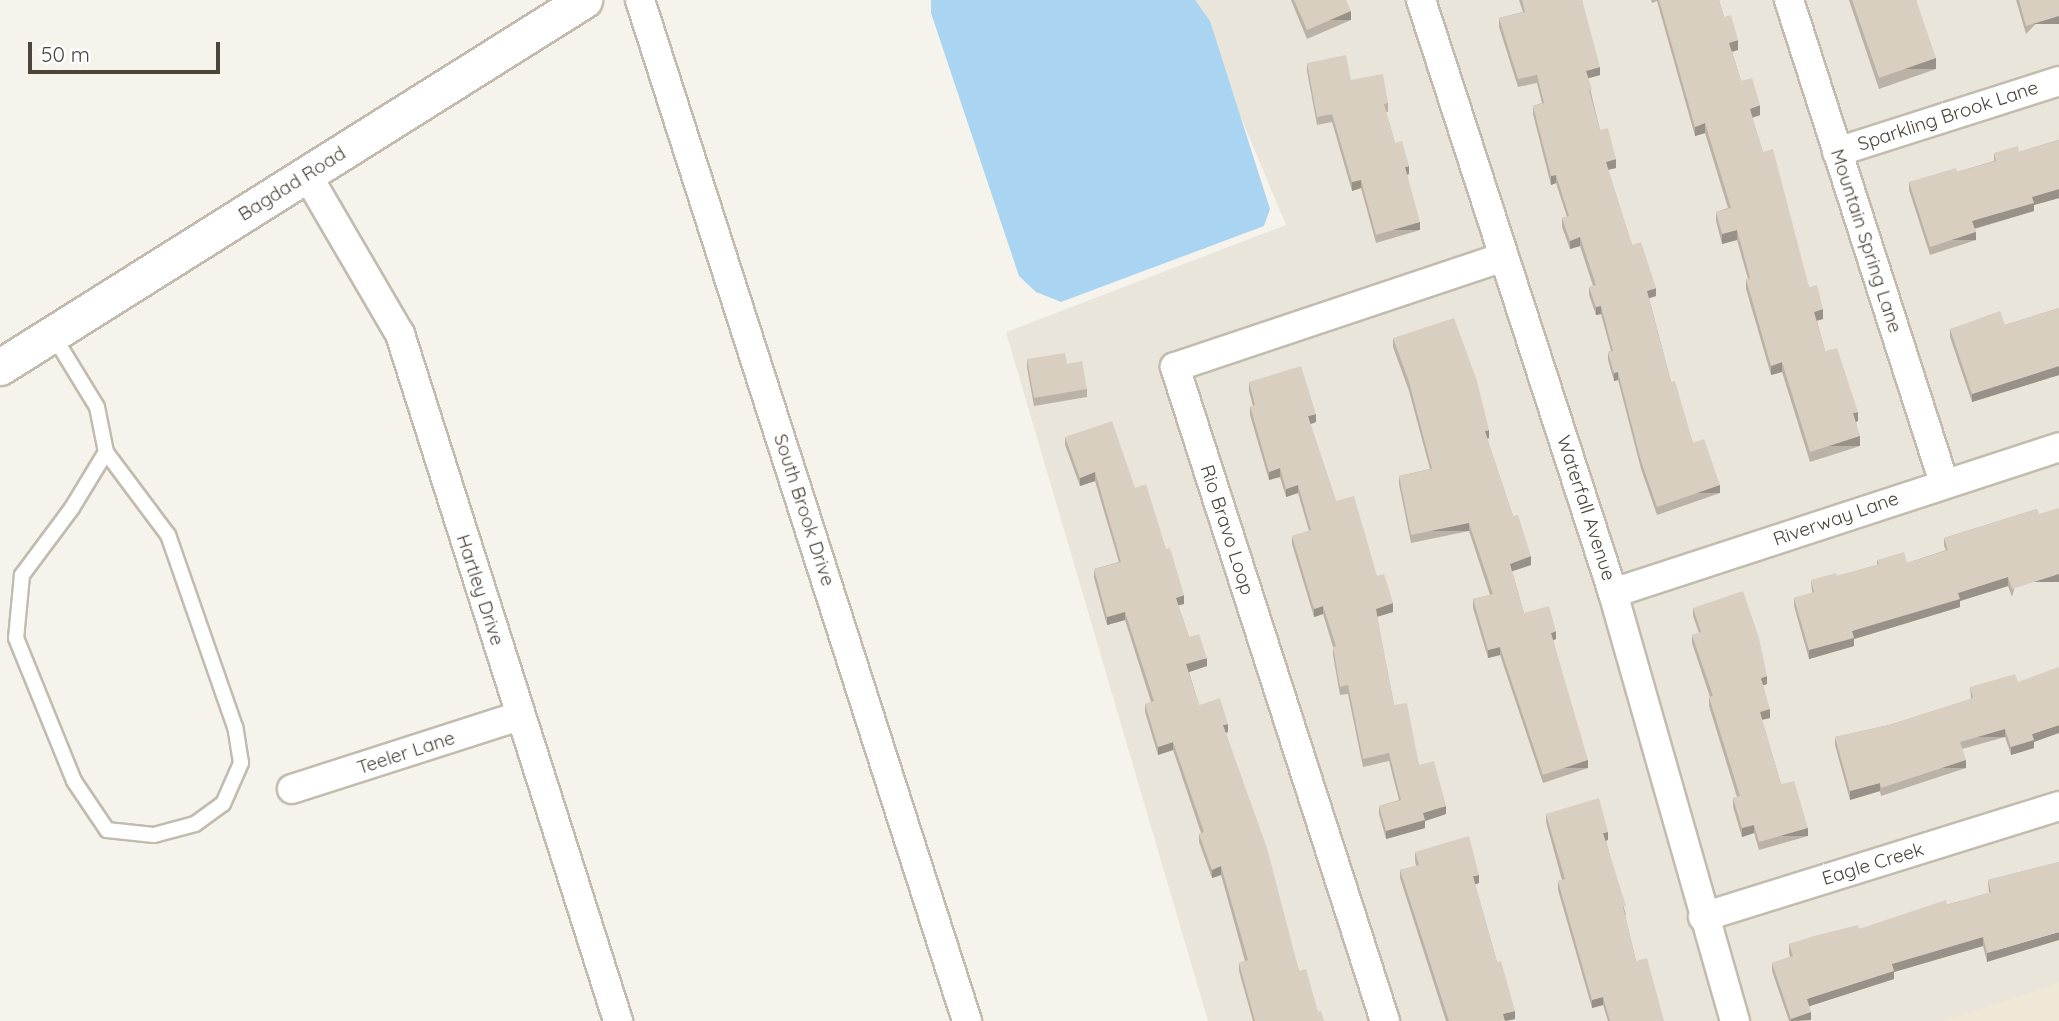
<!DOCTYPE html>
<html>
<head>
<meta charset="utf-8">
<style>
	body { margin:0 }
	#map { position:relative; width:2059px; height:1021px; overflow:hidden; background:#f6f3ec; font-family:Quicksand,sans-serif }
	div>[style] { position:absolute }
	.residential>* { inset:0; background:#eae5da }
	.education>* { inset:0; background:#efe8d6 }
	.water>* { inset:0; background:#a9d4f2 }
	.roads { filter:drop-shadow(2px 0 #c2bbae) drop-shadow(-2px 0 #c2bbae) drop-shadow(0 2px #c2bbae) drop-shadow(0 -2px #c2bbae) }
	.service>* { height:14px; margin:-7px; padding:0 7px; transform-origin:7px; border-radius:7px; background:#fff }
	.minor>* { height:28px; margin:-14px; padding:0 14px; transform-origin:14px; border-radius:14px; background:#fff }
	.tertiary>* { height:35px; margin:-17.5px; padding:0 17.5px; transform-origin:17.5px; border-radius:17.5px; background:#fff }
	.wall>* { inset:0; background:#bab2a6 }
	.shaded-wall>* { inset:0; background:#979187; transform-origin:0 0 }
	.building>* { inset:0; background:#d8cfc1 }
	span { translate:-50% -50%; white-space:nowrap; text-align:center; line-height:1.15; -webkit-text-stroke:5px #fff; paint-order:stroke }
	.street-label { font-size:19px; color:#4b4439 }
	.scale { position:absolute; left:28px; top:42px; width:192px; height:32px; box-sizing:border-box; border:4px solid #4b4439; border-top:0; padding-left:9px; font-size:21px; line-height:24px; white-space:nowrap; color:#4b4439; -webkit-text-stroke:5px #fff; paint-order:stroke }
</style>
</head>
<body>
<div id="map">
	<div class="residential">
		<div style="clip-path:polygon(1192px 0,2059px 0,2059px 1021px,1208px 1021px,1006px 332px,1286px 225px)"></div>
	</div>
	<div class="education">
		<div style="clip-path:polygon(2059px 983px,2059px 1021px,1942px 1021px)"></div>
	</div>
	<div class="water">
		<div style="clip-path:polygon(931px 0,1195px 0,1210px 21px,1270px 209px,1264px 226px,1061px 302px,1036px 292px,1019px 276px,931px 13px)"></div>
	</div>
	<div class="roads">
		<div class="service">
			<div style="left:53px;top:335px;width:84px;rotate:58.6deg"></div>
			<div style="left:97px;top:407px;width:46px;rotate:78.7deg"></div>
			<div style="left:106px;top:452px;width:66px;rotate:121.3deg"></div>
			<div style="left:72px;top:508px;width:84px;rotate:126.7deg"></div>
			<div style="left:22px;top:575px;width:63px;rotate:95.4deg"></div>
			<div style="left:16px;top:638px;width:154px;rotate:67.9deg"></div>
			<div style="left:74px;top:781px;width:59px;rotate:56deg"></div>
			<div style="left:107px;top:830px;width:47px;rotate:6.1deg"></div>
			<div style="left:154px;top:835px;width:42px;rotate:-15deg"></div>
			<div style="left:195px;top:824px;width:34px;rotate:-36deg"></div>
			<div style="left:223px;top:804px;width:45px;rotate:-66.3deg"></div>
			<div style="left:241px;top:763px;width:36px;rotate:-99deg"></div>
			<div style="left:235px;top:727px;width:203px;rotate:-109.2deg"></div>
			<div style="left:168px;top:535px;width:104px;rotate:-126.8deg"></div>
		</div>
		<div class="minor">
			<div style="left:640px;top:0;width:1072px;rotate:72.24deg"></div>
			<div style="left:1421px;top:0;width:623px;rotate:72.06deg"></div>
			<div style="left:1613px;top:593px;width:445px;rotate:74.1deg"></div>
			<div style="left:1789px;top:0;width:507px;rotate:72.21deg"></div>
			<div style="left:1837px;top:152px;width:233px;rotate:-17.7deg"></div>
			<div style="left:307px;top:175px;width:184px;rotate:59.7deg"></div>
			<div style="left:400px;top:334px;width:721px;rotate:72.39deg"></div>
			<div style="left:1613px;top:593px;width:469px;rotate:-18.1deg"></div>
			<div style="left:292px;top:789px;width:239px;rotate:-17.8deg"></div>
			<div style="left:1703px;top:917px;width:373px;rotate:-17.3deg"></div>
			<div style="left:1385px;top:1021px;width:687px;rotate:-107.8deg"></div>
			<div style="left:1175px;top:367px;width:346px;rotate:-18.5deg"></div>
		</div>
		<div class="tertiary">
			<div style="left:0;top:367px;width:690px;rotate:-32.15deg"></div>
		</div>
	</div>
	<div class="wall">
		<div style="clip-path:polygon(1291px 0,1346px 0,1351px 20px,1307px 39px)"></div>
		<div style="clip-path:polygon(1519px 0,1582px 0,1600px 75px,1588px 78px,1592px 97px,1600px 130px,1616px 168px,1608px 170px,1632px 245px,1656px 296px,1649px 298px,1671px 382px,1693px 443px,1720px 493px,1657px 515px,1641px 469px,1618px 380px,1614px 381px,1608px 360px,1608px 352px,1611px 351px,1601px 314px,1596px 315px,1589px 295px,1589px 287px,1593px 286px,1580px 246px,1570px 249px,1562px 227px,1562px 218px,1567px 217px,1556px 183px,1551px 185px,1533px 114px,1533px 106px,1542px 103px,1537px 83px,1518px 87px,1499px 27px,1499px 18px,1523px 12px)"></div>
		<div style="clip-path:polygon(1651px 0,1719px 0,1724px 17px,1738px 50px,1732px 52px,1741px 81px,1760px 115px,1752px 118px,1763px 152px,1809px 287px,1823px 319px,1817px 321px,1825px 351px,1858px 421px,1856px 422px,1860px 446px,1810px 462px,1782px 372px,1771px 375px,1746px 289px,1746px 279px,1748px 279px,1737px 240px,1722px 244px,1716px 221px,1716px 212px,1728px 208px,1705px 133px,1695px 136px,1657px 1px,1652px 3px)"></div>
		<div style="clip-path:polygon(1849px 0,1916px 0,1936px 69px,1879px 89px)"></div>
		<div style="clip-path:polygon(2016px 0,2059px 0,2026px 34px)"></div>
		<div style="clip-path:polygon(1307px 63px,1351px 80px,1388px 103px,1388px 112px,1386px 112px,1395px 143px,1409px 174px,1407px 175px,1420px 230px,1376px 243px,1361px 188px,1352px 191px,1332px 122px,1317px 125px,1307px 71px)"></div>
		<div style="clip-path:polygon(2058px 133px,2059px 198px,2034px 205px,2034px 211px,1975px 229px,1976px 240px,1930px 255px,1909px 190px,1909px 182px,1957px 172px,1994px 161px,1994px 153px,2019px 152px,2058px 140px)"></div>
		<div style="clip-path:polygon(2059px 308px,2059px 375px,1972px 402px,1950px 337px,1950px 329px,2005px 325px)"></div>
		<div style="clip-path:polygon(1393px 338px,1489px 438px,1487px 439px,1513px 516px,1531px 565px,1512px 571px,1524px 613px,1556px 639px,1553px 640px,1588px 768px,1543px 783px,1500px 655px,1488px 658px,1473px 608px,1473px 599px,1490px 595px,1469px 531px,1411px 543px,1399px 484px,1399px 476px,1430px 469px,1409px 391px,1393px 347px)"></div>
		<div style="clip-path:polygon(1027px 359px,1067px 364px,1087px 389px,1087px 397px,1034px 406px,1027px 368px)"></div>
		<div style="clip-path:polygon(1249px 382px,1316px 422px,1310px 424px,1336px 501px,1377px 576px,1393px 612px,1377px 617px,1394px 705px,1419px 765px,1446px 814px,1425px 821px,1425px 828px,1386px 839px,1379px 814px,1379px 806px,1399px 800px,1389px 761px,1363px 767px,1348px 694px,1340px 695px,1333px 655px,1333px 647px,1323px 614px,1314px 617px,1292px 544px,1292px 536px,1309px 531px,1298px 493px,1286px 497px,1280px 477px,1269px 480px,1250px 415px,1250px 406px,1253px 406px,1249px 391px)"></div>
		<div style="clip-path:polygon(1065px 437px,1135px 488px,1184px 604px,1178px 605px,1189px 637px,1207px 666px,1189px 672px,1199px 705px,1228px 732px,1226px 733px,1299px 971px,1318px 1012px,1324px 1021px,1253px 1021px,1239px 971px,1239px 963px,1245px 961px,1221px 875px,1212px 878px,1199px 842px,1199px 834px,1201px 833px,1173px 750px,1158px 755px,1145px 712px,1145px 704px,1151px 702px,1125px 620px,1107px 625px,1094px 578px,1094px 569px,1119px 562px,1095px 481px,1080px 486px,1065px 445px)"></div>
		<div style="clip-path:polygon(2037px 509px,2012px 597px,2008px 586px,1960px 601px,1960px 607px,1854px 639px,1854px 646px,1809px 659px,1794px 606px,1794px 598px,1812px 593px,1811px 580px,1837px 576px,1877px 565px,1877px 560px,1907px 563px,1946px 550px,1944px 546px,1944px 538px)"></div>
		<div style="clip-path:polygon(1693px 608px,1767px 684px,1763px 685px,1770px 718px,1762px 720px,1781px 784px,1808px 836px,1759px 850px,1754px 833px,1742px 837px,1733px 807px,1733px 798px,1737px 797px,1709px 706px,1709px 697px,1710px 697px,1692px 643px,1692px 635px,1699px 633px,1693px 616px)"></div>
		<div style="clip-path:polygon(1970px 687px,2034px 742px,2034px 748px,2011px 755px,2005px 737px,1962px 749px,1966px 768px,1881px 796px,1880px 791px,1850px 800px,1835px 745px,1835px 737px,1889px 725px,1971px 699px)"></div>
		<div style="clip-path:polygon(1546px 814px,1608px 840px,1606px 841px,1626px 915px,1625px 915px,1636px 961px,1664px 1021px,1608px 1021px,1603px 1005px,1592px 1008px,1558px 890px,1558px 881px,1562px 880px,1546px 822px)"></div>
		<div style="clip-path:polygon(1415px 852px,1479px 883px,1475px 884px,1497px 962px,1515px 1019px,1507px 1021px,1446px 1021px,1400px 878px,1400px 870px,1416px 866px,1415px 860px)"></div>
		<div style="clip-path:polygon(2059px 862px,1987px 962px,1983px 946px,1894px 972px,1894px 979px,1809px 1006px,1811px 1020px,1789px 1021px,1772px 971px,1772px 963px,1790px 957px,1789px 952px,1789px 944px,1859px 929px,1989px 893px,1988px 880px)"></div>
	</div>
	<div class="shaded-wall">
		<div style="left:1351px;top:11px;width:9px;height:48px;rotate:90deg"></div>
		<div style="left:2059px;top:16px;width:8px;height:34px;rotate:90deg"></div>
		<div style="clip-path:polygon(1738px 40px,1738px 50px,1729px 52px,1729px 43px)"></div>
		<div style="left:1936px;top:58px;width:11px;height:60px;rotate:90deg"></div>
		<div style="clip-path:polygon(1600px 67px,1600px 75px,1586px 79px,1586px 71px)"></div>
		<div style="clip-path:polygon(1760px 105px,1760px 115px,1750px 118px,1750px 109px)"></div>
		<div style="clip-path:polygon(1705px 123px,1705px 133px,1695px 136px,1695px 127px)"></div>
		<div style="clip-path:polygon(1616px 159px,1616px 168px,1606px 170px,1606px 162px)"></div>
		<div style="clip-path:polygon(1409px 166px,1409px 174px,1405px 175px,1405px 167px)"></div>
		<div style="clip-path:polygon(1556px 175px,1556px 183px,1551px 185px,1551px 176px)"></div>
		<div style="clip-path:polygon(1361px 180px,1361px 188px,1352px 191px,1352px 182px)"></div>
		<div style="clip-path:polygon(2059px 189px,2059px 198px,2034px 205px,2034px 211px,1972px 229px,1972px 221px,2032px 197px)"></div>
		<div style="left:1420px;top:222px;width:8px;height:46px;rotate:90deg"></div>
		<div style="clip-path:polygon(1737px 230px,1737px 240px,1722px 244px,1722px 234px)"></div>
		<div style="left:1976px;top:232px;width:8px;height:48px;rotate:90deg"></div>
		<div style="clip-path:polygon(1580px 237px,1580px 246px,1570px 249px,1570px 241px)"></div>
		<div style="clip-path:polygon(1656px 288px,1656px 296px,1647px 299px,1647px 291px)"></div>
		<div style="clip-path:polygon(1601px 306px,1601px 314px,1596px 315px,1596px 307px)"></div>
		<div style="clip-path:polygon(1823px 309px,1823px 319px,1814px 321px,1814px 312px)"></div>
		<div style="clip-path:polygon(1782px 362px,1782px 372px,1771px 375px,1771px 366px)"></div>
		<div style="clip-path:polygon(2059px 366px,2059px 375px,1972px 402px,1972px 394px)"></div>
		<div style="clip-path:polygon(1618px 372px,1618px 380px,1614px 381px,1614px 373px)"></div>
		<div style="clip-path:polygon(1858px 412px,1858px 421px,1853px 423px,1853px 413px)"></div>
		<div style="clip-path:polygon(1316px 414px,1316px 422px,1308px 425px,1308px 416px)"></div>
		<div style="clip-path:polygon(1489px 430px,1489px 438px,1485px 440px,1485px 431px)"></div>
		<div style="left:1860px;top:436px;width:10px;height:52px;rotate:90deg"></div>
		<div style="clip-path:polygon(1280px 468px,1280px 477px,1269px 480px,1269px 472px)"></div>
		<div style="clip-path:polygon(1095px 472px,1095px 481px,1080px 486px,1080px 478px)"></div>
		<div style="clip-path:polygon(1298px 485px,1298px 493px,1286px 497px,1286px 489px)"></div>
		<div style="left:1720px;top:485px;width:8px;height:67px;rotate:90deg"></div>
		<div style="left:1469px;top:523px;width:8px;height:59px;rotate:90deg"></div>
		<div style="clip-path:polygon(1531px 556px,1531px 565px,1510px 572px,1510px 564px)"></div>
		<div style="left:2059px;top:574px;width:8px;height:49px;rotate:90deg"></div>
		<div style="clip-path:polygon(2008px 577px,2008px 586px,1960px 601px,1960px 607px,1854px 639px,1854px 646px,1809px 659px,1809px 650px,1852px 631px,1958px 593px)"></div>
		<div style="clip-path:polygon(1184px 595px,1184px 604px,1176px 606px,1176px 598px)"></div>
		<div style="clip-path:polygon(1393px 603px,1393px 612px,1376px 617px,1376px 609px)"></div>
		<div style="clip-path:polygon(1323px 606px,1323px 614px,1314px 617px,1314px 609px)"></div>
		<div style="clip-path:polygon(1125px 612px,1125px 620px,1107px 625px,1107px 617px)"></div>
		<div style="clip-path:polygon(1556px 631px,1556px 639px,1551px 641px,1551px 633px)"></div>
		<div style="clip-path:polygon(1500px 647px,1500px 655px,1488px 658px,1488px 650px)"></div>
		<div style="clip-path:polygon(1207px 658px,1207px 666px,1186px 673px,1186px 664px)"></div>
		<div style="clip-path:polygon(1767px 676px,1767px 684px,1761px 686px,1761px 678px)"></div>
		<div style="clip-path:polygon(1770px 709px,1770px 718px,1760px 720px,1760px 712px)"></div>
		<div style="clip-path:polygon(1228px 724px,1228px 732px,1223px 733px,1223px 725px)"></div>
		<div style="clip-path:polygon(2059px 725px,2059px 733px,2034px 742px,2034px 748px,2011px 755px,2011px 747px,2032px 734px)"></div>
		<div style="left:2005px;top:729px;width:8px;height:47px;rotate:90deg"></div>
		<div style="clip-path:polygon(1173px 742px,1173px 750px,1158px 755px,1158px 747px)"></div>
		<div style="left:1588px;top:760px;width:8px;height:47px;rotate:90deg"></div>
		<div style="left:1966px;top:760px;width:8px;height:89px;rotate:90deg"></div>
		<div style="clip-path:polygon(1880px 783px,1880px 791px,1850px 800px,1850px 791px)"></div>
		<div style="clip-path:polygon(1446px 806px,1446px 814px,1425px 821px,1425px 828px,1386px 839px,1386px 831px,1423px 813px)"></div>
		<div style="clip-path:polygon(1754px 825px,1754px 833px,1742px 837px,1742px 828px)"></div>
		<div style="left:1808px;top:828px;width:8px;height:51px;rotate:90deg"></div>
		<div style="clip-path:polygon(1608px 832px,1608px 840px,1603px 841px,1603px 833px)"></div>
		<div style="clip-path:polygon(1221px 866px,1221px 875px,1212px 878px,1212px 870px)"></div>
		<div style="clip-path:polygon(1479px 875px,1479px 883px,1473px 885px,1473px 876px)"></div>
		<div style="clip-path:polygon(2059px 932px,2059px 940px,1987px 962px,1987px 953px)"></div>
		<div style="clip-path:polygon(1983px 937px,1983px 946px,1894px 972px,1894px 979px,1807px 1007px,1807px 999px,1892px 964px)"></div>
		<div style="clip-path:polygon(1603px 997px,1603px 1005px,1592px 1008px,1592px 1000px)"></div>
		<div style="clip-path:polygon(1515px 1011px,1515px 1019px,1503px 1021px,1503px 1014px)"></div>
		<div style="clip-path:polygon(1811px 1012px,1811px 1020px,1791px 1021px,1791px 1019px)"></div>
	</div>
	<div class="building">
		<div style="clip-path:polygon(1294px 0,1346px 0,1351px 11px,1307px 30px)"></div>
		<div style="clip-path:polygon(1522px 0,1582px 0,1600px 67px,1586px 71px,1592px 89px,1589px 90px,1600px 130px,1608px 128px,1616px 159px,1606px 162px,1632px 245px,1641px 242px,1656px 288px,1647px 291px,1671px 382px,1675px 381px,1693px 443px,1704px 439px,1720px 485px,1657px 507px,1641px 461px,1618px 372px,1614px 373px,1608px 352px,1613px 351px,1601px 306px,1596px 307px,1589px 287px,1596px 285px,1580px 237px,1570px 241px,1562px 218px,1569px 216px,1556px 175px,1551px 176px,1533px 106px,1544px 103px,1537px 75px,1518px 79px,1499px 18px,1525px 12px)"></div>
		<div style="clip-path:polygon(1659px 0,1719px 0,1724px 17px,1731px 15px,1738px 40px,1729px 43px,1741px 81px,1752px 78px,1760px 105px,1750px 109px,1763px 152px,1773px 149px,1809px 287px,1817px 285px,1823px 309px,1814px 312px,1825px 351px,1837px 348px,1858px 412px,1853px 413px,1860px 436px,1810px 452px,1782px 362px,1771px 366px,1746px 279px,1750px 278px,1737px 230px,1722px 234px,1716px 212px,1731px 208px,1705px 123px,1695px 127px)"></div>
		<div style="clip-path:polygon(1852px 0,1916px 0,1936px 58px,1879px 78px)"></div>
		<div style="clip-path:polygon(2019px 0,2059px 0,2059px 16px,2026px 26px)"></div>
		<div style="clip-path:polygon(1346px 55px,1351px 80px,1383px 74px,1388px 103px,1384px 104px,1395px 143px,1402px 141px,1409px 166px,1405px 167px,1420px 222px,1376px 235px,1361px 180px,1352px 182px,1332px 114px,1317px 117px,1307px 63px)"></div>
		<div style="clip-path:polygon(2059px 140px,2059px 189px,2032px 197px,2034px 203px,1972px 221px,1976px 232px,1930px 247px,1909px 182px,1956px 168px,1957px 172px,1996px 161px,1994px 153px,2018px 146px,2019px 152px)"></div>
		<div style="clip-path:polygon(2059px 308px,2059px 366px,1972px 394px,1950px 329px,2000px 311px,2005px 325px)"></div>
		<div style="clip-path:polygon(1454px 318px,1477px 381px,1489px 430px,1485px 431px,1513px 516px,1518px 515px,1531px 556px,1510px 564px,1524px 613px,1549px 606px,1556px 631px,1551px 633px,1588px 760px,1543px 775px,1500px 647px,1488px 650px,1473px 599px,1493px 594px,1469px 523px,1411px 535px,1399px 476px,1432px 469px,1409px 382px,1393px 338px)"></div>
		<div style="clip-path:polygon(1065px 353px,1067px 364px,1082px 361px,1087px 389px,1034px 398px,1027px 359px)"></div>
		<div style="clip-path:polygon(1301px 366px,1316px 414px,1308px 416px,1336px 501px,1354px 496px,1377px 576px,1384px 574px,1393px 603px,1376px 609px,1394px 705px,1407px 703px,1419px 765px,1434px 761px,1446px 806px,1423px 813px,1425px 820px,1386px 831px,1379px 806px,1401px 800px,1389px 753px,1363px 759px,1348px 685px,1340px 687px,1333px 647px,1336px 646px,1323px 606px,1314px 609px,1292px 536px,1311px 530px,1298px 485px,1286px 489px,1280px 468px,1269px 472px,1250px 406px,1255px 405px,1249px 382px)"></div>
		<div style="clip-path:polygon(1112px 421px,1135px 488px,1146px 484px,1166px 549px,1170px 548px,1184px 595px,1176px 598px,1189px 637px,1199px 634px,1207px 658px,1186px 664px,1199px 705px,1220px 698px,1228px 724px,1223px 725px,1267px 848px,1299px 971px,1306px 969px,1318px 1012px,1321px 1011px,1324px 1021px,1255px 1021px,1239px 963px,1248px 960px,1221px 866px,1212px 870px,1199px 834px,1204px 832px,1173px 742px,1158px 747px,1145px 704px,1154px 701px,1125px 612px,1107px 617px,1094px 569px,1121px 562px,1095px 472px,1080px 478px,1065px 437px)"></div>
		<div style="clip-path:polygon(2059px 508px,2059px 574px,2012px 589px,2008px 577px,1958px 593px,1960px 599px,1852px 631px,1854px 638px,1809px 650px,1794px 598px,1814px 592px,1811px 580px,1836px 573px,1837px 576px,1879px 564px,1877px 560px,1904px 552px,1907px 563px,1948px 550px,1944px 538px,2037px 509px,2039px 514px)"></div>
		<div style="clip-path:polygon(1743px 591px,1759px 638px,1767px 676px,1761px 678px,1770px 709px,1760px 712px,1781px 784px,1794px 781px,1808px 828px,1759px 842px,1754px 825px,1742px 828px,1733px 798px,1740px 796px,1709px 697px,1713px 696px,1692px 635px,1701px 632px,1693px 608px)"></div>
		<div style="clip-path:polygon(2059px 667px,2059px 725px,2032px 734px,2034px 740px,2011px 747px,2005px 729px,1960px 742px,1966px 760px,1881px 788px,1880px 783px,1850px 791px,1835px 737px,1889px 725px,1973px 698px,1970px 687px,2015px 674px,2018px 682px)"></div>
		<div style="clip-path:polygon(1599px 798px,1608px 832px,1603px 833px,1626px 906px,1623px 907px,1636px 961px,1647px 958px,1664px 1021px,1610px 1021px,1603px 997px,1592px 1000px,1558px 881px,1565px 879px,1546px 814px)"></div>
		<div style="clip-path:polygon(1469px 836px,1479px 875px,1473px 876px,1497px 962px,1501px 961px,1515px 1011px,1503px 1014px,1505px 1021px,1449px 1021px,1400px 870px,1419px 865px,1415px 852px)"></div>
		<div style="clip-path:polygon(2059px 862px,2059px 932px,1987px 953px,1983px 937px,1892px 964px,1894px 971px,1807px 999px,1811px 1012px,1791px 1019px,1772px 963px,1793px 956px,1789px 944px,1814px 936px,1858px 925px,1859px 929px,1946px 900px,1947px 905px,1991px 892px,1988px 880px)"></div>
	</div>
	<div class="street-label">
		<span style="left:1948px;top:116px;rotate:-18deg">Sparkling Brook Lane</span>
		<span style="left:292px;top:184px;rotate:-32deg">Bagdad Road</span>
		<span style="left:1866px;top:241px;rotate:72deg">Mountain Spring Lane</span>
		<span style="left:1586px;top:508px;rotate:72deg">Waterfall Avenue</span>
		<span style="left:804px;top:510px;rotate:72deg">South Brook Drive</span>
		<span style="left:1836px;top:519px;rotate:-19deg">Riverway Lane</span>
		<span style="left:1227px;top:530px;rotate:72deg">Rio Bravo Loop</span>
		<span style="left:480px;top:590px;rotate:72deg">Hartley Drive</span>
		<span style="left:406px;top:753px;rotate:-18deg">Teeler Lane</span>
		<span style="left:1873px;top:864px;rotate:-17deg">Eagle Creek</span>
	</div>
	<div class="scale">50 m</div>
</div>
</body>
</html>
